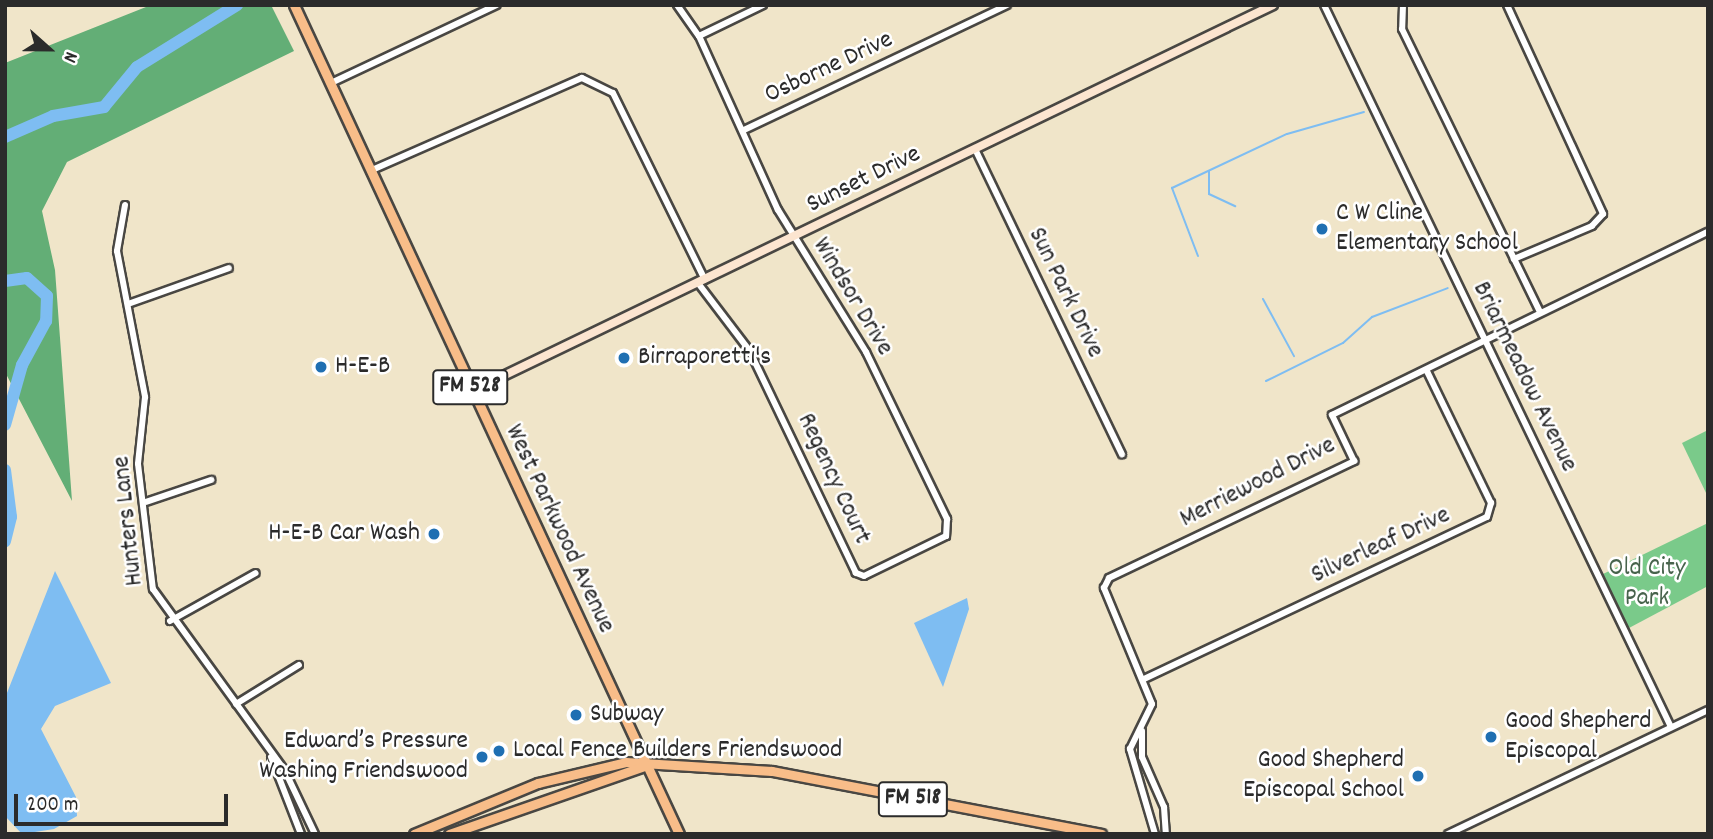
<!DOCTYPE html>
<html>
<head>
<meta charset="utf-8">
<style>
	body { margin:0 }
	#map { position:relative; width:1713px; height:839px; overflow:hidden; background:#f0e5c9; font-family:Dekko,sans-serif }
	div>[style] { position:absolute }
	.green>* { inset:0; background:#7aca8a }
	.forest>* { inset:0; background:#63ae76 }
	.water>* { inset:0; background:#7ebdf2 }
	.stream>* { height:2px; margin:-1px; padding:0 1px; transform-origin:1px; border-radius:1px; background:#7ebdf2 }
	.river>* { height:12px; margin:-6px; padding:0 6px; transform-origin:6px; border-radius:6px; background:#7ebdf2 }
	.roads { filter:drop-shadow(2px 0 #494743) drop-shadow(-2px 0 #494743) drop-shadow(0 2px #494743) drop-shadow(0 -2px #494743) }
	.street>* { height:6px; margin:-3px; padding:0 3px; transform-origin:3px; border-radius:3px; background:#fff }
	.secondary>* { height:8px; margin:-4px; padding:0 4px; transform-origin:4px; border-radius:4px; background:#fce5d0 }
	.primary>* { height:9px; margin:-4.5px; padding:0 4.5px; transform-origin:4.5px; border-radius:4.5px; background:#f8bd89 }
	.dots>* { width:19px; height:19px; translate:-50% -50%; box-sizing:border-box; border:4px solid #fff; border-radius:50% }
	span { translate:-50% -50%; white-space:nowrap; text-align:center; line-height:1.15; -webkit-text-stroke:5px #fff; paint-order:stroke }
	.shield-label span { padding:2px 5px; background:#fff; border:2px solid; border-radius:5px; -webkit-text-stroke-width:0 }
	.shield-label { font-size:24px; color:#2b2b2b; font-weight:700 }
	.street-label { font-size:26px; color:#2b2b2b }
	.poi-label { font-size:26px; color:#2b2b2b }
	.left { translate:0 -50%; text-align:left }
	.right { translate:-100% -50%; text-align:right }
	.park-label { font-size:26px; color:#47634c }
	.frame { position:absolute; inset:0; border:7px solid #2b2b2b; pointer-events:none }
	.north { position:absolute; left:14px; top:14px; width:70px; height:70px; -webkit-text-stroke:5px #fff; paint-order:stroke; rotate:111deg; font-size:19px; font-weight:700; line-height:28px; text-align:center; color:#2b2b2b }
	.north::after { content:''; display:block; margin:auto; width:24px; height:32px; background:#2b2b2b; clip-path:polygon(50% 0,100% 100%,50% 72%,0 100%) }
	.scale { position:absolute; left:14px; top:794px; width:214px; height:32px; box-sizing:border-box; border:4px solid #2b2b2b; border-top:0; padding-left:9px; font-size:21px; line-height:24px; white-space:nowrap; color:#2b2b2b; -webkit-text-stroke:5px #fff; paint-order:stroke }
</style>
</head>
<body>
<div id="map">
	<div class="green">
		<div style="clip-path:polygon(1708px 430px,1708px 497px,1682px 443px)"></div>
		<div style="clip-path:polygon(1708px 523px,1708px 586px,1629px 628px,1603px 574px)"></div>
	</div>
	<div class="forest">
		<div style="clip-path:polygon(151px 5px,271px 5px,294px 51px,67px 162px,42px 211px,55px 270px,72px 501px,5px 372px,5px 63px)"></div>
	</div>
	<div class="water">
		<div style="clip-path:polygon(55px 571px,111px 683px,55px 706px,41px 729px,76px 797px,77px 816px,54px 829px,22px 834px,5px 816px,5px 698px)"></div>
		<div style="clip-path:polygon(967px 598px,969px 609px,943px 687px,914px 623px)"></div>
	</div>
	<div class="stream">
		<div style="left:1209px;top:171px;width:23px;rotate:90deg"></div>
		<div style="left:1209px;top:194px;width:29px;rotate:25deg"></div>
		<div style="left:1198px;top:256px;width:73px;rotate:-110.9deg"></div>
		<div style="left:1172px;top:188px;width:127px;rotate:-25.2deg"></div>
		<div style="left:1287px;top:134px;width:80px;rotate:-15.9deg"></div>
		<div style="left:1263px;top:299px;width:65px;rotate:61.5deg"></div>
		<div style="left:1266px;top:381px;width:86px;rotate:-26.3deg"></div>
		<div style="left:1343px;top:343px;width:39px;rotate:-42deg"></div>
		<div style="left:1372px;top:317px;width:81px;rotate:-20.9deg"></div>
	</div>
	<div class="river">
		<div style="left:5px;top:137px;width:52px;rotate:-23.6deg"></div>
		<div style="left:53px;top:116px;width:52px;rotate:-10deg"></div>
		<div style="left:104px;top:107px;width:52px;rotate:-50.5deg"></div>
		<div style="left:137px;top:67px;width:118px;rotate:-31.8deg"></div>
		<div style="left:5px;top:281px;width:22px;rotate:-8deg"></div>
		<div style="left:27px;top:278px;width:27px;rotate:42deg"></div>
		<div style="left:47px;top:296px;width:25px;rotate:92deg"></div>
		<div style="left:46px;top:321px;width:50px;rotate:118.6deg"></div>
		<div style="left:22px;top:365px;width:62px;rotate:105.8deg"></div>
		<div style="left:5px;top:470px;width:47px;rotate:82.7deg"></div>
		<div style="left:11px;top:517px;width:25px;rotate:104deg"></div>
	</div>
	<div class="roads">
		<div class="street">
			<div style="left:677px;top:5px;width:38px;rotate:55deg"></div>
			<div style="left:699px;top:36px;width:191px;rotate:65.6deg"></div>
			<div style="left:778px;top:210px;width:167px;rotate:58.2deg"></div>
			<div style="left:866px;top:352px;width:186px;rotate:64.1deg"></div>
			<div style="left:947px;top:519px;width:17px;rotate:93deg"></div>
			<div style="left:946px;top:536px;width:91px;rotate:154deg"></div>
			<div style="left:864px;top:576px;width:9px;rotate:-159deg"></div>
			<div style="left:856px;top:573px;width:247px;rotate:-115.6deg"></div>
			<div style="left:749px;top:350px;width:84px;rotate:-127.3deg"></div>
			<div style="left:1324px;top:5px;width:801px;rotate:64.33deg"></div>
			<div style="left:1403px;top:5px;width:24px;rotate:92deg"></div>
			<div style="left:1402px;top:29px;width:313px;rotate:64deg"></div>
			<div style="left:1507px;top:5px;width:230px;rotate:65.3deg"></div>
			<div style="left:1603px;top:214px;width:16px;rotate:133deg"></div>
			<div style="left:1592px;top:226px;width:85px;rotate:157.1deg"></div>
			<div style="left:699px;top:36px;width:71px;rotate:-25.8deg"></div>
			<div style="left:331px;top:83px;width:183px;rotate:-25.2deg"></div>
			<div style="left:744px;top:130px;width:291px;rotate:-25.4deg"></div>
			<div style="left:975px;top:149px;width:339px;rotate:64.3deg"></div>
			<div style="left:372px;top:170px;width:229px;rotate:-23.7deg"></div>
			<div style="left:582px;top:78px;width:34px;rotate:26deg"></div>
			<div style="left:613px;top:93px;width:208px;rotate:63.8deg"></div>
			<div style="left:125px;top:205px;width:47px;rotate:99.9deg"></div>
			<div style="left:117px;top:251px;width:149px;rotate:79.1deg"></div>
			<div style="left:145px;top:397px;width:67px;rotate:96deg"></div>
			<div style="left:138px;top:464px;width:126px;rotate:83.2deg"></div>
			<div style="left:153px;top:589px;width:223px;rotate:54deg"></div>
			<div style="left:284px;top:769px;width:72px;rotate:64.5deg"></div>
			<div style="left:128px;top:304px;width:107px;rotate:-19.6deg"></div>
			<div style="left:146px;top:502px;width:69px;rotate:-18.7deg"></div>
			<div style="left:170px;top:621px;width:98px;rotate:-29.2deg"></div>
			<div style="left:1144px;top:679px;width:379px;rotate:-25.3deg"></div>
			<div style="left:1487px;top:517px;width:15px;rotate:-74deg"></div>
			<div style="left:1491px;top:503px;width:147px;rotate:-115.9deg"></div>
			<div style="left:236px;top:704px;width:74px;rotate:-31.8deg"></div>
			<div style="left:1142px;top:731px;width:26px;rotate:90deg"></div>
			<div style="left:1142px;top:757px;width:55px;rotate:66.3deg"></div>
			<div style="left:1164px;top:807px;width:27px;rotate:86deg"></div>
			<div style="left:271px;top:757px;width:83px;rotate:68.7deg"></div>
			<div style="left:1155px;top:834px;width:89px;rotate:-106.4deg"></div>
			<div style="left:1130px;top:749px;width:50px;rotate:-63.9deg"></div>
			<div style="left:1152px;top:704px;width:126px;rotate:-112.5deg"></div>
			<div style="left:1104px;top:588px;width:11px;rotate:-63deg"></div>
			<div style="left:1109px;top:578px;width:272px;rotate:-25.5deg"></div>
			<div style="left:1354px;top:461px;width:51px;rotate:-115.6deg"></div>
			<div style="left:1332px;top:415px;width:418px;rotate:-26deg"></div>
			<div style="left:1448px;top:834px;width:288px;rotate:-25.5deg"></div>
		</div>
		<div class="secondary">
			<div style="left:472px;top:391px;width:889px;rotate:-25.73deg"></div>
		</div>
		<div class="primary">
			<div style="left:294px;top:5px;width:914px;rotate:65.09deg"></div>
			<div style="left:414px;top:834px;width:134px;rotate:-22.4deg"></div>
			<div style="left:538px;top:783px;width:90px;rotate:-13.4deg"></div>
			<div style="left:626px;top:762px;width:146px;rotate:3.5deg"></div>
			<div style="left:772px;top:771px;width:335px;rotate:10.8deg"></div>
			<div style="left:449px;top:834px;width:210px;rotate:-19.2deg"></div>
		</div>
	</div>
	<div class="dots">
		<div style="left:1322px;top:229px;background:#1f6fb2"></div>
		<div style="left:624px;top:358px;background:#1f6fb2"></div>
		<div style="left:321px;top:367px;background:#1f6fb2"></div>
		<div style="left:434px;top:534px;background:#1f6fb2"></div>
		<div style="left:576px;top:715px;background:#1f6fb2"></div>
		<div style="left:1491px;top:737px;background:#1f6fb2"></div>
		<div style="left:499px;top:751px;background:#1f6fb2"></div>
		<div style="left:482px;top:757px;background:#1f6fb2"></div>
		<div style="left:1418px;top:776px;background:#1f6fb2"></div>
	</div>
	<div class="shield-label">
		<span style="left:470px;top:387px">FM 528</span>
		<span style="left:913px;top:799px">FM 518</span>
	</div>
	<div class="street-label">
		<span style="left:829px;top:68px;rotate:-25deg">Osborne Drive</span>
		<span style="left:864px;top:180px;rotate:-26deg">Sunset Drive</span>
		<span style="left:1065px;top:293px;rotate:64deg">Sun Park Drive</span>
		<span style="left:852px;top:297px;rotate:59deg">Windsor Drive</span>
		<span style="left:1524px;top:377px;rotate:64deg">Briarmeadow Avenue</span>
		<span style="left:833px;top:479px;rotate:65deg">Regency Court</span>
		<span style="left:1258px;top:483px;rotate:-27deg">Merriewood Drive</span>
		<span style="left:129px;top:521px;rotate:-96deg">Hunters Lane</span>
		<span style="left:559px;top:529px;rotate:65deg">West Parkwood Avenue</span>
		<span style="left:1381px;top:546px;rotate:-25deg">Silverleaf Drive</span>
	</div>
	<div class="poi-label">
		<span class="left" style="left:1336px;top:229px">C W Cline<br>Elementary School</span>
		<span class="left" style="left:638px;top:358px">Birraporetti's</span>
		<span class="left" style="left:335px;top:367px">H-E-B</span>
		<span class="right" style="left:420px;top:534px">H-E-B Car Wash</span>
		<span class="left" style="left:590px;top:715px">Subway</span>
		<span class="left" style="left:1505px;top:737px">Good Shepherd<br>Episcopal</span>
		<span class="right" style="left:468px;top:757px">Edward’s Pressure<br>Washing Friendswood</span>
		<span class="left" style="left:513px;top:751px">Local Fence Builders Friendswood</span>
		<span class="right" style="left:1404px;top:776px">Good Shepherd<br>Episcopal School</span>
	</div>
	<div class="park-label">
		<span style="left:1647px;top:584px">Old City<br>Park</span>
	</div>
	<div class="frame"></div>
	<div class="north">N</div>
	<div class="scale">200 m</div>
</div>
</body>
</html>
